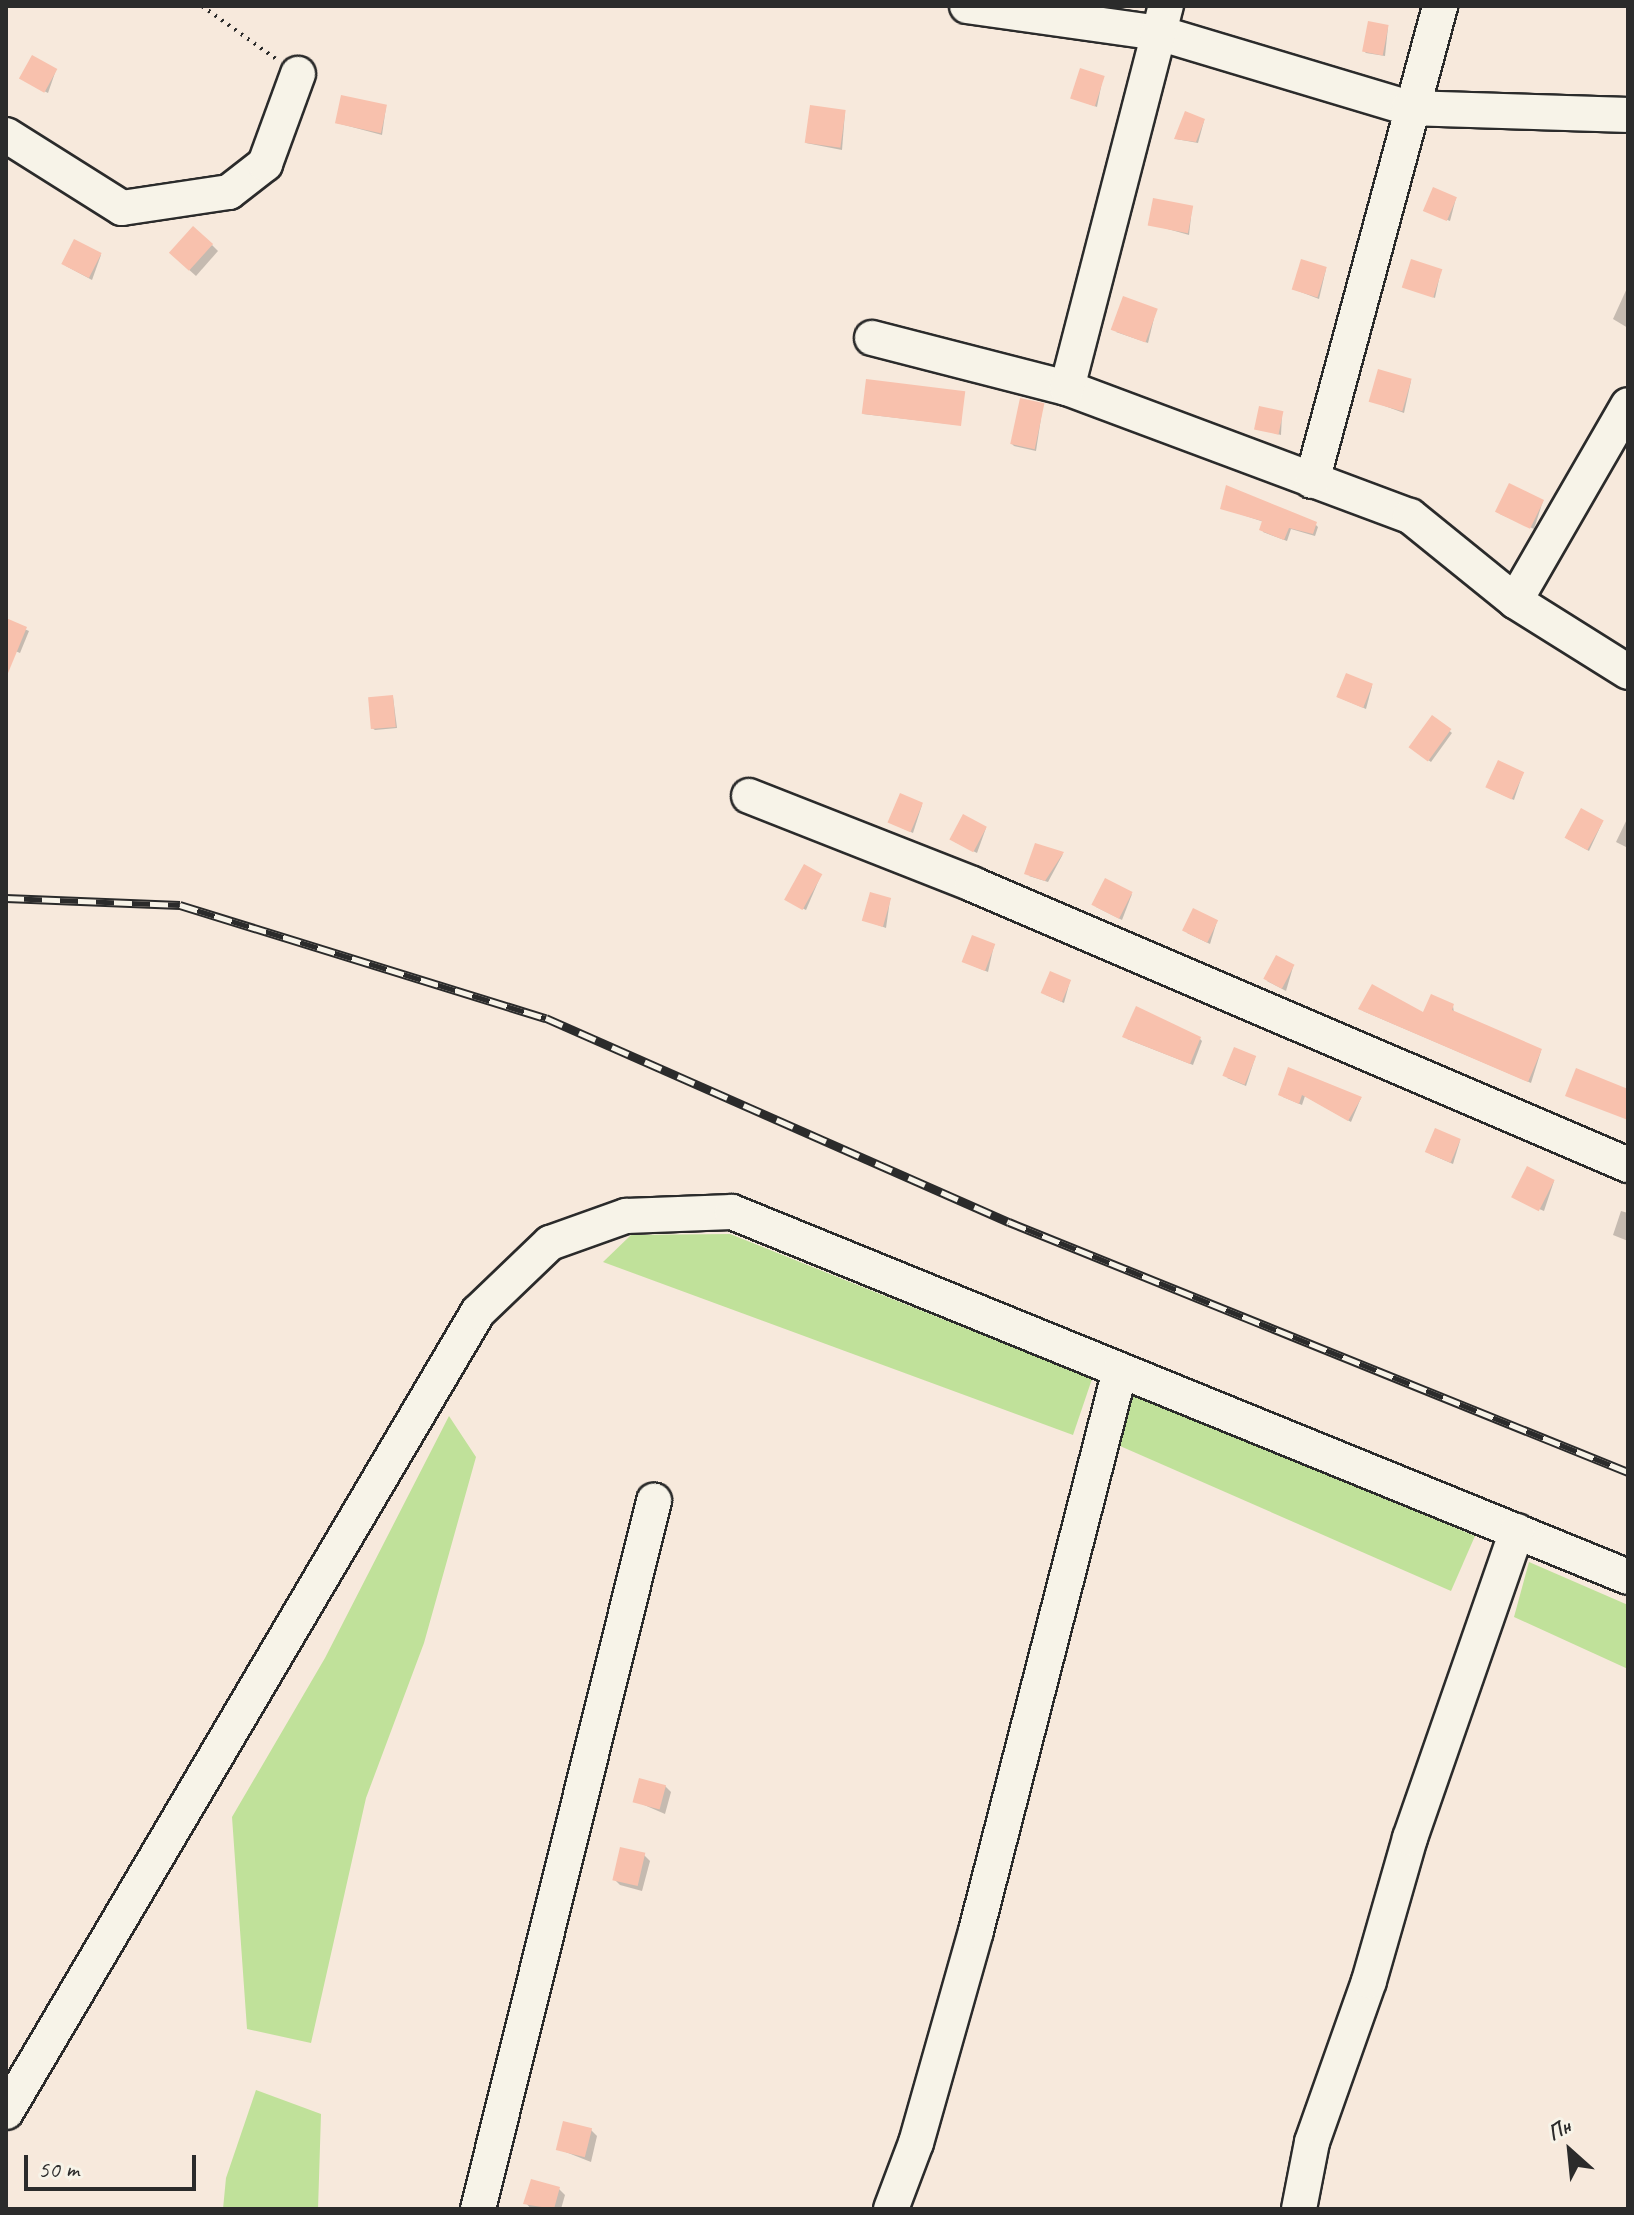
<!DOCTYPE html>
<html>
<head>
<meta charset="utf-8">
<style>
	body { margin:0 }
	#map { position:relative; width:1634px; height:2215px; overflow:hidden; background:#f7e9dc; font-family:Caveat,sans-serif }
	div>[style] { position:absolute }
	.green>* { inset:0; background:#c0e19a }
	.shadow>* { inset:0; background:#0003 }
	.building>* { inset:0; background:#f8c1ad; transform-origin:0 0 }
	.path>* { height:4px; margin-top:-2px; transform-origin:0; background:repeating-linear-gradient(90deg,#2b2b2b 0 2px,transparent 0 8px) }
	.roads { filter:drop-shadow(2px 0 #2b2b2b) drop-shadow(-2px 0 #2b2b2b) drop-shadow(0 2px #2b2b2b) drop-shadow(0 -2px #2b2b2b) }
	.minor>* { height:34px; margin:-17px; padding:0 17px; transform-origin:17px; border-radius:17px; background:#f7f3e8 }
	.rail>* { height:9px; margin-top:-4.5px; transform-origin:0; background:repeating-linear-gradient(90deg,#f7f3e8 0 18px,#2b2b2b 0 36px); box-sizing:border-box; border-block:2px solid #2b2b2b }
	span { translate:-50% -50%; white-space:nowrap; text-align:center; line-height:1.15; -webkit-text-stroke:7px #f7f3e8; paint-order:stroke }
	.frame { position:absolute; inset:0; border:8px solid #2b2b2b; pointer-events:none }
	.north { position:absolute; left:1530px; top:2111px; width:80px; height:80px; -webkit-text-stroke:6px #f7f3e8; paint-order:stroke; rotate:333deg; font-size:22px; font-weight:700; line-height:32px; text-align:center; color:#2b2b2b }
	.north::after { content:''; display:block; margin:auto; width:28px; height:36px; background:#2b2b2b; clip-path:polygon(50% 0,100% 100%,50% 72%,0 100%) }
	.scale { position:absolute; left:24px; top:2155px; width:172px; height:36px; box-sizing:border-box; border:4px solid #2b2b2b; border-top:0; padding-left:10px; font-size:24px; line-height:28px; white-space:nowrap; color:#2b2b2b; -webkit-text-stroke:6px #f7f3e8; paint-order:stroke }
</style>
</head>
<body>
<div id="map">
	<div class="green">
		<div style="clip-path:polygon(730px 1234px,1092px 1379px,1073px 1435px,603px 1262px,631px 1235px)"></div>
		<div style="clip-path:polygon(1130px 1394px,1475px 1536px,1451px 1591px,1120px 1446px)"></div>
		<div style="clip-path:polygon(449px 1416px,476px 1457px,424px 1643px,366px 1798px,311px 2043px,247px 2029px,232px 1817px,325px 1658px)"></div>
		<div style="clip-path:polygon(1529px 1562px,1628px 1605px,1628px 1669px,1514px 1617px)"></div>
		<div style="clip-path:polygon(256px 2090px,321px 2114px,318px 2209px,223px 2209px,226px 2178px)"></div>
	</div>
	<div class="shadow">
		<div style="clip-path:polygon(1388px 27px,1385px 56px,1366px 53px,1364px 51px)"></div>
		<div style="clip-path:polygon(56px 70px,48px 93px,25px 81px)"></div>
		<div style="clip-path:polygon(1103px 77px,1097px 107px,1073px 98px)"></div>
		<div style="clip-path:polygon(386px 107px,382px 135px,337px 123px)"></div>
		<div style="clip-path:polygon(845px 112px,842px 150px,806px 143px)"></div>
		<div style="clip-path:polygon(1204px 121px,1198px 143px,1176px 139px)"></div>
		<div style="clip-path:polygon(1456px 198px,1450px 221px,1426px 211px)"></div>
		<div style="clip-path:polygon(1192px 208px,1189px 235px,1150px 224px)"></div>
		<div style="clip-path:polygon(212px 245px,218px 251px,196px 276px,178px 260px)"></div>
		<div style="clip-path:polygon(101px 255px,92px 280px,66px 266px)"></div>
		<div style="clip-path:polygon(1326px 269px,1319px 299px,1293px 289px)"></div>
		<div style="clip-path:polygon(1441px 270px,1435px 298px,1404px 286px)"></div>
		<div style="clip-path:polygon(1628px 286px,1628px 328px,1613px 319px)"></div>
		<div style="clip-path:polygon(1156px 310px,1148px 343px,1116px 332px)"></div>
		<div style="clip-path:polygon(1411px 381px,1404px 413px,1371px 401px)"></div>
		<div style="clip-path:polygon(963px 393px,958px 425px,863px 414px)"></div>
		<div style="clip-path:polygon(1043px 405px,1036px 451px,1014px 446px,1011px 443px)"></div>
		<div style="clip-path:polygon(1282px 413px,1281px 435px,1256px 428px)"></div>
		<div style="clip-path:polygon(1543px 501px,1534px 529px,1500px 514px)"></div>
		<div style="clip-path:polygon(1222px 508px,1315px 524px,1318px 527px,1315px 536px,1291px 529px,1287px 541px,1263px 532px,1264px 522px)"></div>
		<div style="clip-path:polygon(6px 621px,29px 631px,20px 653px,6px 647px)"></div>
		<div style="clip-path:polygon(1372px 686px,1366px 709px,1338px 697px)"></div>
		<div style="clip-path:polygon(393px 697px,397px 728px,375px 730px,372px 728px)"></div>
		<div style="clip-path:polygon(1433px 718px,1452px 733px,1431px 762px,1414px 750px)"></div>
		<div style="clip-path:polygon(1523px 773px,1514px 800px,1490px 789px)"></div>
		<div style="clip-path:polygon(922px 805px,913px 833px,889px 822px)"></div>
		<div style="clip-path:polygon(1628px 817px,1628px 848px,1616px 842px)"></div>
		<div style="clip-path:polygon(1602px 823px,1589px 851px,1568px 839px)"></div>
		<div style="clip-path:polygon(986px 828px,977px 853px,955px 842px)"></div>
		<div style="clip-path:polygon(1063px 854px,1048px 882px,1029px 876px)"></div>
		<div style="clip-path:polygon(821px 875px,806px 910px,790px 902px)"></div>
		<div style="clip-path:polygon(1132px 894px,1122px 920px,1096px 907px)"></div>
		<div style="clip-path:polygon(890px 900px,886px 928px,864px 920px)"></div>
		<div style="clip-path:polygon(1217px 921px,1210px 944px,1187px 933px)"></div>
		<div style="clip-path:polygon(994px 945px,988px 972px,964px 962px)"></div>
		<div style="clip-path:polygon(1293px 967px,1286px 991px,1267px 981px)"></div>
		<div style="clip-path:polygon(1070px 981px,1064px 1003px,1046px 995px)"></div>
		<div style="clip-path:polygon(1453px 1006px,1454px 1013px,1541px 1051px,1531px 1083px,1363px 1011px,1424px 1015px)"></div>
		<div style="clip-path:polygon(1127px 1039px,1200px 1039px,1202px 1041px,1193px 1065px)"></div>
		<div style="clip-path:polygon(1255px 1058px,1246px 1086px,1227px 1078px)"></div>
		<div style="clip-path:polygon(1289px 1070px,1361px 1098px,1351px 1122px,1305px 1096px,1302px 1105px,1283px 1097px)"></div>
		<div style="clip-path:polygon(1460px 1141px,1453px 1164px,1430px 1154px)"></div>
		<div style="clip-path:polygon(1554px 1181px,1544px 1211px,1518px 1200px)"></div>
		<div style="clip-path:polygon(1621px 1211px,1628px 1213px,1628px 1241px,1613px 1235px)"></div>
		<div style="clip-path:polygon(665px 1786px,671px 1792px,665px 1814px,635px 1801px)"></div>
		<div style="clip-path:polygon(644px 1855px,650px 1861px,642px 1891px,620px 1885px,614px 1879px)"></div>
		<div style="clip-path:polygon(591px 2130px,597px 2136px,591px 2162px,558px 2149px)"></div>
		<div style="clip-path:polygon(559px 2189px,565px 2195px,561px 2209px,531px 2209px,526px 2203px)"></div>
	</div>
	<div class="building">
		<div style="left:1368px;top:21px;width:21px;height:31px;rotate:11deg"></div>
		<div style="left:32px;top:55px;width:29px;height:27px;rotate:29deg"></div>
		<div style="left:1080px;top:68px;width:26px;height:32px;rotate:18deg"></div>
		<div style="left:341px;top:95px;width:47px;height:29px;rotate:12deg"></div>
		<div style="left:810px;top:105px;width:36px;height:38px;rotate:8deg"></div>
		<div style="clip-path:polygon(1185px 111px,1205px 119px,1196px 142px,1174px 139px)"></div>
		<div style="left:1433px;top:187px;width:26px;height:26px;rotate:23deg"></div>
		<div style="left:1153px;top:198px;width:41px;height:28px;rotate:11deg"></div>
		<div style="left:193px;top:226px;width:27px;height:36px;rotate:42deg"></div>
		<div style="left:74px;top:239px;width:31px;height:28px;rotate:27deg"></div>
		<div style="left:1301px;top:259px;width:27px;height:32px;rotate:17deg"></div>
		<div style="left:1411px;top:259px;width:33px;height:30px;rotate:18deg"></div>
		<div style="left:1123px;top:296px;width:37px;height:36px;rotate:20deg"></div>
		<div style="left:1378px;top:369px;width:35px;height:34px;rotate:16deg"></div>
		<div style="left:866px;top:379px;width:100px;height:35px;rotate:7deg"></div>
		<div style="left:1020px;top:398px;width:25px;height:47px;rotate:12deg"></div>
		<div style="left:1259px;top:406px;width:25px;height:24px;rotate:12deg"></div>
		<div style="left:1509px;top:483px;width:39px;height:32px;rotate:26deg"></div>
		<div style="clip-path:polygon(1226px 485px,1317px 522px,1313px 534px,1289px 528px,1284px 540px,1259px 530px,1262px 521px,1220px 509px)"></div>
		<div style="clip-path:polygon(6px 618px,27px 627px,6px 678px)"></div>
		<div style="left:1346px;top:673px;width:29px;height:26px;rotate:22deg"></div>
		<div style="left:393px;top:695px;width:32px;height:25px;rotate:85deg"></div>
		<div style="left:1432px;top:715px;width:24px;height:40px;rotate:36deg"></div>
		<div style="left:1498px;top:760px;width:29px;height:30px;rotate:25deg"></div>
		<div style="left:900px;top:793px;width:25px;height:32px;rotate:23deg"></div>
		<div style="left:1581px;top:808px;width:26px;height:34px;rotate:29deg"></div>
		<div style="left:963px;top:814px;width:27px;height:29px;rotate:28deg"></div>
		<div style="clip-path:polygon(1035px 843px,1064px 852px,1045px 881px,1024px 874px)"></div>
		<div style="left:804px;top:864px;width:21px;height:41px;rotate:29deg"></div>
		<div style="left:1105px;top:878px;width:31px;height:30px;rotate:27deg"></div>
		<div style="left:870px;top:892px;width:22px;height:30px;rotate:16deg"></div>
		<div style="left:1193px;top:908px;width:28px;height:25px;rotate:26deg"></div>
		<div style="left:972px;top:935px;width:25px;height:29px;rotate:21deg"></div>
		<div style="left:1276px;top:955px;width:21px;height:27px;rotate:28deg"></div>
		<div style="left:1050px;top:971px;width:23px;height:24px;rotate:23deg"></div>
		<div style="clip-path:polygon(1372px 984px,1423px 1012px,1431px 994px,1454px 1004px,1452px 1010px,1542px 1049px,1528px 1082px,1358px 1009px)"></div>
		<div style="clip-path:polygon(1136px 1006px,1201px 1037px,1190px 1064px,1122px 1037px)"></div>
		<div style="left:1234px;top:1047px;width:24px;height:31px;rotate:22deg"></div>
		<div style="clip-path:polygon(1288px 1067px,1362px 1097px,1348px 1121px,1302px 1095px,1299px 1104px,1278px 1095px)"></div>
		<div style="clip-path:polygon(1576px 1068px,1628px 1089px,1628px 1120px,1565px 1096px)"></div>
		<div style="left:1435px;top:1128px;width:28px;height:26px;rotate:23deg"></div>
		<div style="left:1527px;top:1166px;width:31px;height:35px;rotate:27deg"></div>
		<div style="left:639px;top:1778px;width:28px;height:25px;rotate:15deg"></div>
		<div style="left:620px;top:1847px;width:26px;height:34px;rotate:13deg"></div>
		<div style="left:563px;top:2121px;width:30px;height:30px;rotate:14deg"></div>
		<div style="clip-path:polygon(531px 2179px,560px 2187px,554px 2209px,523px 2204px)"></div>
	</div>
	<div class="path">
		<div style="left:202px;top:6px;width:91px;rotate:35.6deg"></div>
	</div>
	<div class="roads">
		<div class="minor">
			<div style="left:967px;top:6px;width:194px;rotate:8deg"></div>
			<div style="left:1159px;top:33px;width:261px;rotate:16.7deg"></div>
			<div style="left:1409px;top:108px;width:219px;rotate:1.8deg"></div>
			<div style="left:6px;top:135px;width:137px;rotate:32.2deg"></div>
			<div style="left:122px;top:208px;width:108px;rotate:-8.5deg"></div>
			<div style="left:229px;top:192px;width:46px;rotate:-37.9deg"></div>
			<div style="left:265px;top:164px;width:96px;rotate:-69.9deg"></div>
			<div style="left:872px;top:338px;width:201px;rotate:14.4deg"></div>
			<div style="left:1067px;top:388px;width:366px;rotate:20.5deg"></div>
			<div style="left:1410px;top:516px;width:135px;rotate:39deg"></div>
			<div style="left:1515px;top:601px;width:133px;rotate:32.1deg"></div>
			<div style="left:1067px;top:388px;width:395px;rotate:-75.5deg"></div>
			<div style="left:1312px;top:481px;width:492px;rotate:-74.9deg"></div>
			<div style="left:1515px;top:601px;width:226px;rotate:-60deg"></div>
			<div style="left:749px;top:796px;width:240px;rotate:21.5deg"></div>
			<div style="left:972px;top:884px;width:714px;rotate:23.19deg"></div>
			<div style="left:6px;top:2112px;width:929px;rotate:-59.46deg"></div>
			<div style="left:478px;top:1312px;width:100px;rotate:-43.8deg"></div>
			<div style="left:550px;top:1243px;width:81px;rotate:-19.6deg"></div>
			<div style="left:626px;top:1216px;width:106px;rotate:-2.2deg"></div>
			<div style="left:732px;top:1212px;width:967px;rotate:22.16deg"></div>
			<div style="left:478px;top:2209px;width:730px;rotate:-76.04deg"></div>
			<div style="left:891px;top:2209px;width:71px;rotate:-69.3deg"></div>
			<div style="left:916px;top:2143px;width:220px;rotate:-74.2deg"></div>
			<div style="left:976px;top:1931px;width:579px;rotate:-75.6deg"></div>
			<div style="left:1299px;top:2209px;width:68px;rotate:-79deg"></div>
			<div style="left:1312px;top:2142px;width:171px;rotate:-70.5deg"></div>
			<div style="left:1369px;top:1981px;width:149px;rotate:-74deg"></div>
			<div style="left:1410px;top:1838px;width:325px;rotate:-70.8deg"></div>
		</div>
	</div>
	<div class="rail">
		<div style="left:6px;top:898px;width:174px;rotate:2.3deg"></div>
		<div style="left:180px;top:905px;width:383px;rotate:17.2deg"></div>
		<div style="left:546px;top:1018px;width:506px;rotate:23.78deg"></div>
		<div style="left:1009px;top:1222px;width:668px;rotate:21.99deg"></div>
	</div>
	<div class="frame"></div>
	<div class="north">Пн</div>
	<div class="scale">50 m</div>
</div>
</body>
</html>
